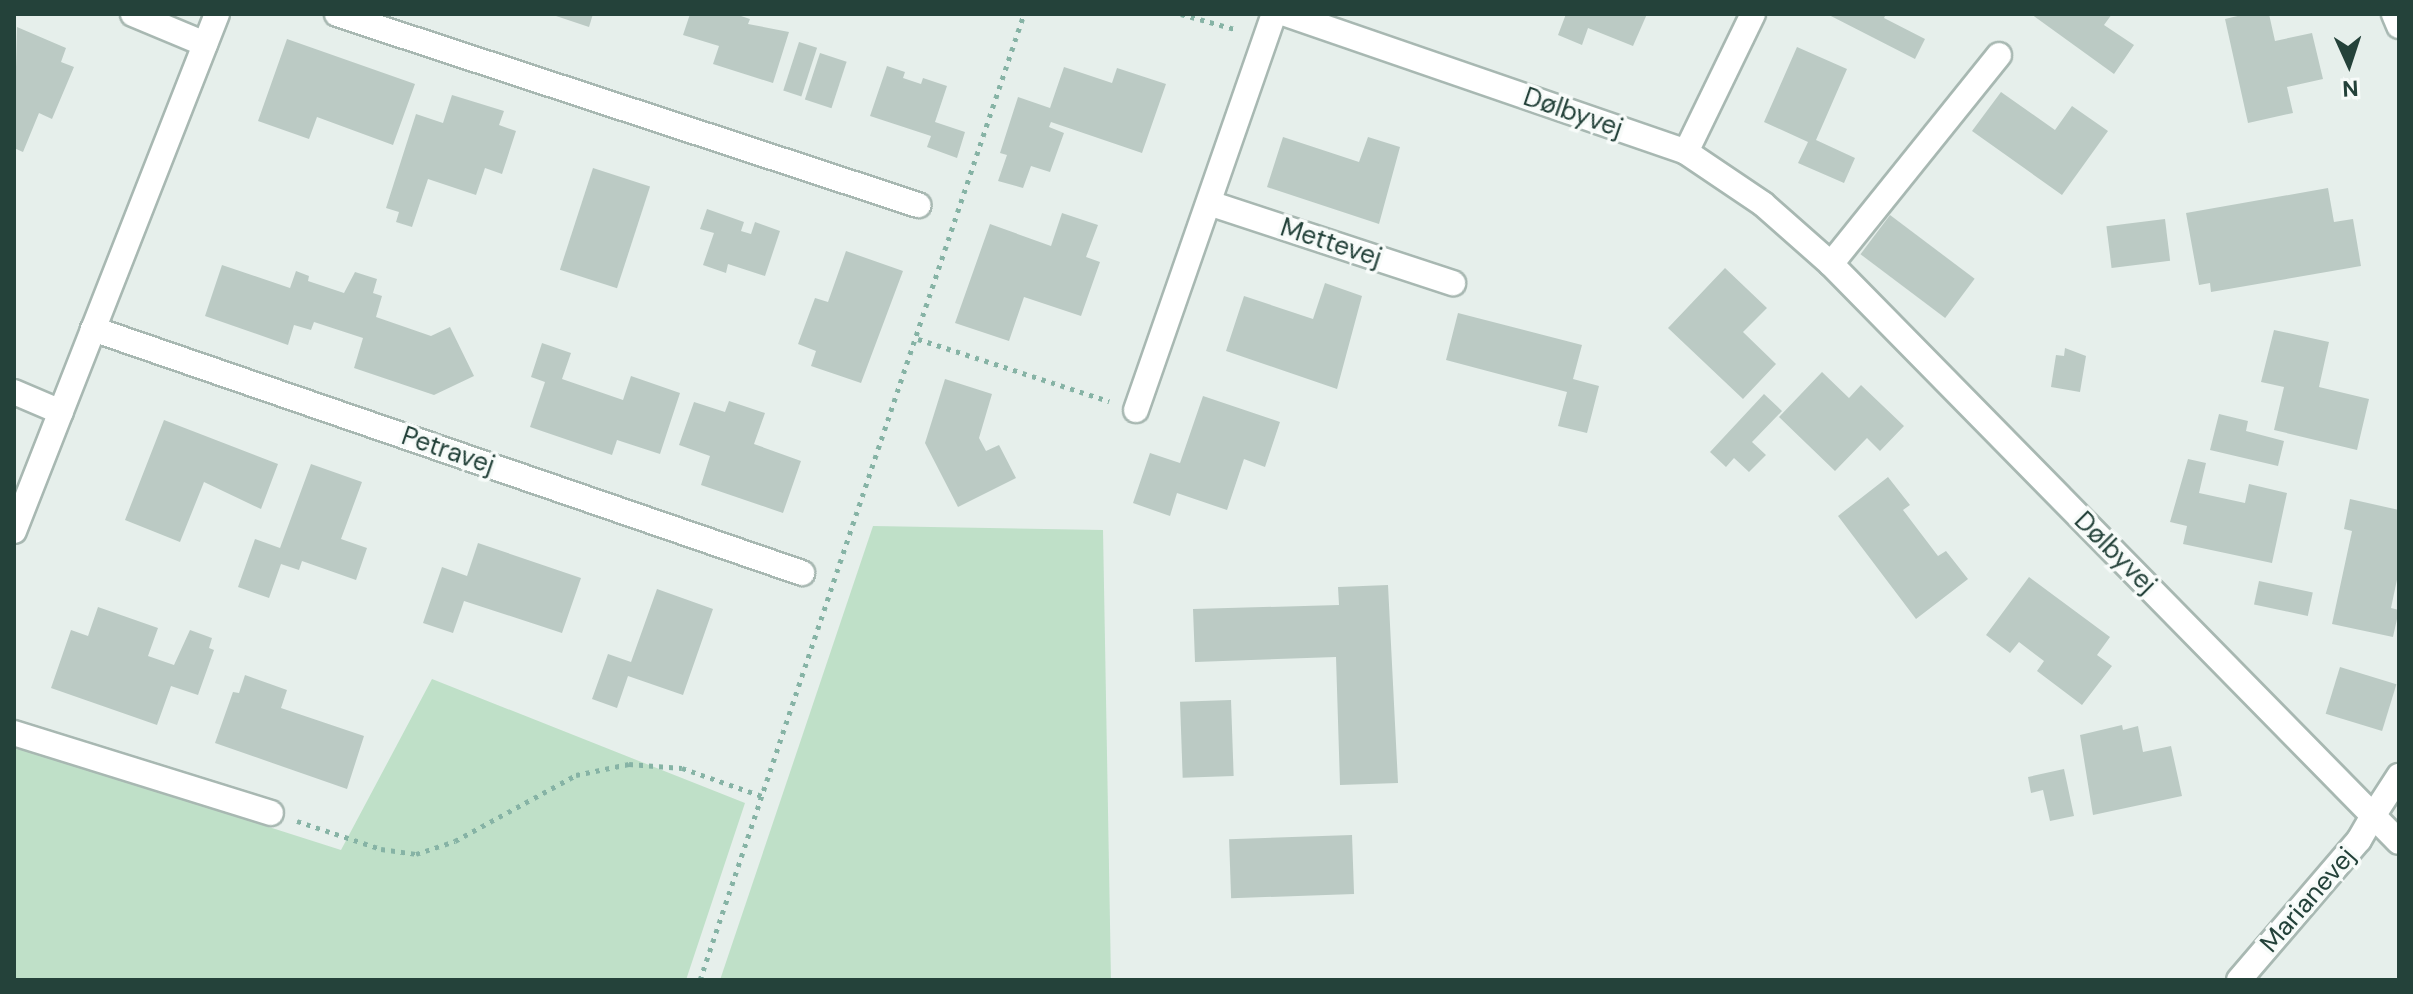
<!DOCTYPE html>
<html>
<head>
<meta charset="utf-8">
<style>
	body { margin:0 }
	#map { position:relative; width:2413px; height:994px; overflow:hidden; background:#e6efeb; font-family:"DM Sans",sans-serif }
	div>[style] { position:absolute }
	.green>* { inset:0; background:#bfe0c8 }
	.building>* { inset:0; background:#bbcac4; transform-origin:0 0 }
	.path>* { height:5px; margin-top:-2.5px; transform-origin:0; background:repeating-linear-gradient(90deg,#86b3a5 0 4px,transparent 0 10px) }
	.roads { filter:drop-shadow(2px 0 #a8b8b2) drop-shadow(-2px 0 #a8b8b2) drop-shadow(0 2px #a8b8b2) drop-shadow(0 -2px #a8b8b2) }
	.minor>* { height:24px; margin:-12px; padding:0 12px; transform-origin:12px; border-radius:12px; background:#fff }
	.tertiary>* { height:24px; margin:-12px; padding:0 12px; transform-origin:12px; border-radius:12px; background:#fff }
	span { translate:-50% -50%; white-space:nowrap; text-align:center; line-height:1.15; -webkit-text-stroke:7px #f7fbf9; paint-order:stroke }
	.street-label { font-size:26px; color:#24423a }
	.frame { position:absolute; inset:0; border:16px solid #24423a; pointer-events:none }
	.north { position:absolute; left:2309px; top:24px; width:80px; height:80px; -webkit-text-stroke:6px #f7fbf9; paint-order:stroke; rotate:177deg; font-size:22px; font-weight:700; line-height:32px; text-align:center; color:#24423a }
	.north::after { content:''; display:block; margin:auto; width:28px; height:36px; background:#24423a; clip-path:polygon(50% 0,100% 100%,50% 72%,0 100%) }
</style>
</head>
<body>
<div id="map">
	<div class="green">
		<div style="clip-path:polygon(873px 526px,1103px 530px,1111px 980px,720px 980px)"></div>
		<div style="clip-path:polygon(432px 679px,745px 803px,686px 980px,14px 980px,14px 746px,341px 850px)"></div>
	</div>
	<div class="building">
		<div style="clip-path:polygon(550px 14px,593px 14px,589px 27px)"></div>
		<div style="clip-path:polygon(690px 14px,735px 14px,750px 19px,748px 24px,789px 32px,773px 83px,713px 64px,719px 46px,683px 35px)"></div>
		<div style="clip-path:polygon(1566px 14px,1647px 14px,1633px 46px,1588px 28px,1582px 45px,1558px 35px)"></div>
		<div style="clip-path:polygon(1827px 14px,1886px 14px,1884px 18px,1925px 39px,1915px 59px)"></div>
		<div style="clip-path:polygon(2031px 14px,2112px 14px,2104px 25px,2134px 45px,2114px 74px)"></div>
		<div style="clip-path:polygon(2246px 14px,2269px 14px,2275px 41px,2312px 33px,2323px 79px,2287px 87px,2293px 113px,2248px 123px,2225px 19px)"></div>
		<div style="clip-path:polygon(17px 27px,66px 48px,61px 62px,74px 67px,52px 119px,39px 113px,23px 152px,14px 148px)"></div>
		<div style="clip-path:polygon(287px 39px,415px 84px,393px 145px,317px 117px,309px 139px,258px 121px)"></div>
		<div style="left:799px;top:42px;width:19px;height:51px;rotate:18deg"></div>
		<div style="clip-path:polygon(1797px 47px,1847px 69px,1816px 140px,1855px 158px,1844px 183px,1798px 163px,1808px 142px,1764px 122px)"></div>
		<div style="left:820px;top:53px;width:28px;height:49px;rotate:18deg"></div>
		<div style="clip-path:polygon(887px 66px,905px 72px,903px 78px,921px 84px,923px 78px,947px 86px,935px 122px,965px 132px,957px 158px,927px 147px,931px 136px,870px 116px)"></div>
		<div style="clip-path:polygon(1064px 67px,1112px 83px,1117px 68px,1166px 84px,1142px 153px,1051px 122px,1049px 127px,1064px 133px,1050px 172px,1031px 166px,1023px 188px,998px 181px,1007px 155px,1000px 153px,1018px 97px,1050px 108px)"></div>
		<div style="clip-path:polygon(2001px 92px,2055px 130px,2072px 106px,2108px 131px,2062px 195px,1972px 131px)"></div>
		<div style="clip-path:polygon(452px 95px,504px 111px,499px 125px,516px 131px,502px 174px,485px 168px,476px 195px,428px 179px,412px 227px,396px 222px,399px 212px,386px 208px,416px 114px,443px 123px)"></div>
		<div style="clip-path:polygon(1283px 137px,1359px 162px,1368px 137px,1400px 147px,1379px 224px,1267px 187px)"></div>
		<div style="left:593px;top:168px;width:60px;height:107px;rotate:18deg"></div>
		<div style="clip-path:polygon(2328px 188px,2334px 222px,2353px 219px,2361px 266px,2211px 292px,2210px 283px,2199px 285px,2186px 213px)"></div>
		<div style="clip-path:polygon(707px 209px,744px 222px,741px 231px,751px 234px,755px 222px,780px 231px,765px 276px,728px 264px,726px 273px,703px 265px,714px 233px,700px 229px)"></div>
		<div style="clip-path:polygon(1062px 213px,1098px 225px,1086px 257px,1100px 262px,1081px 316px,1024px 297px,1009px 341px,955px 323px,990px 224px,1051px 246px)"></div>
		<div style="left:1890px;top:215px;width:106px;height:49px;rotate:37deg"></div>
		<div style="left:2165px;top:219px;width:42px;height:59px;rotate:83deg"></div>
		<div style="clip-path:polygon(846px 251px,903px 271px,861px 383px,811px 366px,816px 351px,798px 344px,815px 298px,828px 302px)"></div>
		<div style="clip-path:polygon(222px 265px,290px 288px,296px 271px,309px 276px,308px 281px,344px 293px,355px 272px,377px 279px,373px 293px,382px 296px,376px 317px,431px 336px,450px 327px,474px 376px,434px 395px,354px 368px,363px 338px,314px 322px,311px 330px,294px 325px,288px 345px,205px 316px)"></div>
		<div style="clip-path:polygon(1725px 268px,1767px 308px,1743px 332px,1776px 364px,1743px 399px,1668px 328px)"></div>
		<div style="clip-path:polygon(1325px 283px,1362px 296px,1337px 389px,1226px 351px,1244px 296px,1313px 319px)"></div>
		<div style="clip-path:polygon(1458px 313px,1582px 345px,1573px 379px,1599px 386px,1587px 433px,1558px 426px,1567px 392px,1446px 360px)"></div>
		<div style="clip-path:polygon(2274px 330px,2329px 342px,2319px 387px,2369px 399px,2357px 450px,2274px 430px,2284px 387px,2261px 382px)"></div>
		<div style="clip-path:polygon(542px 343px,571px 353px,562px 379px,623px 400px,631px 376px,680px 393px,660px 454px,617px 440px,612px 455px,530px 427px,545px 382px,531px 377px)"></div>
		<div style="clip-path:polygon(2065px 348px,2086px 356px,2080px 392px,2051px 387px,2056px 355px,2064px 356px)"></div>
		<div style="clip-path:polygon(1822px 372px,1849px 398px,1861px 385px,1904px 426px,1880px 451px,1867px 438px,1835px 471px,1779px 417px)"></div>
		<div style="clip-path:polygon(945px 379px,992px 394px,979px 438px,986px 451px,999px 445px,1016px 478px,958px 507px,925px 443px)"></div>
		<div style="clip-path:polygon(1764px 394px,1782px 411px,1752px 442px,1766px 455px,1749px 472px,1734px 458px,1726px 467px,1710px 452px)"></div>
		<div style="clip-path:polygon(1203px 396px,1280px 422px,1265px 467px,1244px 459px,1227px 510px,1177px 493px,1170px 516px,1133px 503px,1150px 453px,1180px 463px)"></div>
		<div style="clip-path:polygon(729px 401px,765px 413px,754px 444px,801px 461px,783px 513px,701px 485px,710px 456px,679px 445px,694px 402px,725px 412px)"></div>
		<div style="clip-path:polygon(2219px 414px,2248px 421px,2246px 431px,2284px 441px,2278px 466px,2210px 450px)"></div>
		<div style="clip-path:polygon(164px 420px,278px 464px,261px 509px,204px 482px,180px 542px,125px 520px)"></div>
		<div style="clip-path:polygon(2188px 459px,2206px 463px,2199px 493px,2245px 503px,2249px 484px,2287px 493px,2272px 563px,2183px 544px,2187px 526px,2170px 522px)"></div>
		<div style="clip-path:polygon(311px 464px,362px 482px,341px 539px,367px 548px,356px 580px,302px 561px,299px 570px,281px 564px,269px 598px,238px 587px,255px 539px,280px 548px)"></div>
		<div style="clip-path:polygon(1888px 477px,1910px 505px,1903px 510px,1938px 556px,1946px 551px,1968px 579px,1916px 619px,1838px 516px)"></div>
		<div style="clip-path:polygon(2350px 499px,2399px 510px,2399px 570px,2391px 608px,2399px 610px,2393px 637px,2332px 624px,2352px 531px,2344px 529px)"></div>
		<div style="clip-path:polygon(478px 543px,581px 578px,562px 633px,464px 601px,453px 633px,423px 623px,442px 567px,467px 576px)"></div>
		<div style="clip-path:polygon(2029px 577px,2110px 637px,2097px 655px,2112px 666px,2082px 705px,2037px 671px,2044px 661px,2019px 642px,2010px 653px,1986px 635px)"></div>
		<div style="left:2259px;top:581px;width:55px;height:24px;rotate:12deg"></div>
		<div style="clip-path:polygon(1388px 585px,1398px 783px,1340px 785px,1336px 657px,1195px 662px,1193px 609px,1339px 605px,1338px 587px)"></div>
		<div style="clip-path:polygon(657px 589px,713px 609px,683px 695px,628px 676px,617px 708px,592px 699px,608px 654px,631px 662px)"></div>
		<div style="clip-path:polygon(98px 607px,158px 628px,148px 656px,174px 665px,190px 630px,212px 638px,209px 648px,214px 650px,198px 695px,171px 686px,157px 725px,51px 688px,71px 630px,88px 636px)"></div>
		<div style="left:2340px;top:667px;width:59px;height:49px;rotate:17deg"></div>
		<div style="clip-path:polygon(245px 675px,287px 690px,281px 708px,364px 736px,347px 789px,215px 743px,233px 692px,239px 693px)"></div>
		<div style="left:1231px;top:700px;width:76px;height:51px;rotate:88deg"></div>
		<div style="clip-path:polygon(2122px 725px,2123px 730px,2138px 726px,2143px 752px,2171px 746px,2182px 796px,2093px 815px,2080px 735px)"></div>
		<div style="clip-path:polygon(2064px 769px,2074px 816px,2050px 821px,2043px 790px,2031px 793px,2028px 777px)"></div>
		<div style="left:1352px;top:835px;width:59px;height:123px;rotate:88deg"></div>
	</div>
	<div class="path">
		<div style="left:1181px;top:14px;width:59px;rotate:15.7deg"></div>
		<div style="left:918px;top:339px;width:201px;rotate:18deg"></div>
		<div style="left:297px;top:821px;width:89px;rotate:18.4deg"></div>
		<div style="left:381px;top:849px;width:35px;rotate:8deg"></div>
		<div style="left:416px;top:854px;width:41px;rotate:-18.4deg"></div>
		<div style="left:455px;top:841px;width:138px;rotate:-28.6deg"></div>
		<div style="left:576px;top:775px;width:54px;rotate:-11.7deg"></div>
		<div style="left:629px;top:764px;width:53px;rotate:4.3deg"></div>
		<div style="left:682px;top:768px;width:85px;rotate:19.3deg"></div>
		<div style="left:700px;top:980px;width:1019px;rotate:-71.46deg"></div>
	</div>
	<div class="roads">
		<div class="minor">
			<div style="left:133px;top:14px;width:78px;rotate:22.6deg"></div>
			<div style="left:337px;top:14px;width:612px;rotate:18.2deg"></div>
			<div style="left:1686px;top:152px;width:153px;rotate:-64.1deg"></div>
			<div style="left:1209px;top:203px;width:257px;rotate:18.2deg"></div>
			<div style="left:1831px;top:264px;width:268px;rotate:-51.2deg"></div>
			<div style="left:93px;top:329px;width:750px;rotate:18.99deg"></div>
			<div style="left:14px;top:392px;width:51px;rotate:23.1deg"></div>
			<div style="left:1136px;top:410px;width:419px;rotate:-70.8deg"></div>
			<div style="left:14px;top:531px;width:555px;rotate:-68.56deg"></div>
			<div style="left:14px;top:733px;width:269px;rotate:17.3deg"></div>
			<div style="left:2239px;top:980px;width:184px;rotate:-49.4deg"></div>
			<div style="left:2359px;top:840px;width:28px;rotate:-60deg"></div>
		</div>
		<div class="tertiary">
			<div style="left:1286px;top:14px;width:423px;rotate:19deg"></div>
			<div style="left:1686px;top:152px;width:93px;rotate:34deg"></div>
			<div style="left:1763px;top:204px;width:91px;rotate:41.4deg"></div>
			<div style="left:1831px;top:264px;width:810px;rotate:45.5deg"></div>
			<div style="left:2394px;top:14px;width:13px;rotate:67deg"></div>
			<div style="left:2373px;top:816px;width:48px;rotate:-57deg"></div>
		</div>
	</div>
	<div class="street-label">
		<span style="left:1573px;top:113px;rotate:19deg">Dølbyvej</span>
		<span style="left:1331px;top:243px;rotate:18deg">Mettevej</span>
		<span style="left:448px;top:451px;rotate:19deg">Petravej</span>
		<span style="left:2115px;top:553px;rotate:45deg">Dølbyvej</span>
		<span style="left:2308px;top:900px;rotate:-49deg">Marianevej</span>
	</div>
	<div class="frame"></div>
	<div class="north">N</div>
</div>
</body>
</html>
